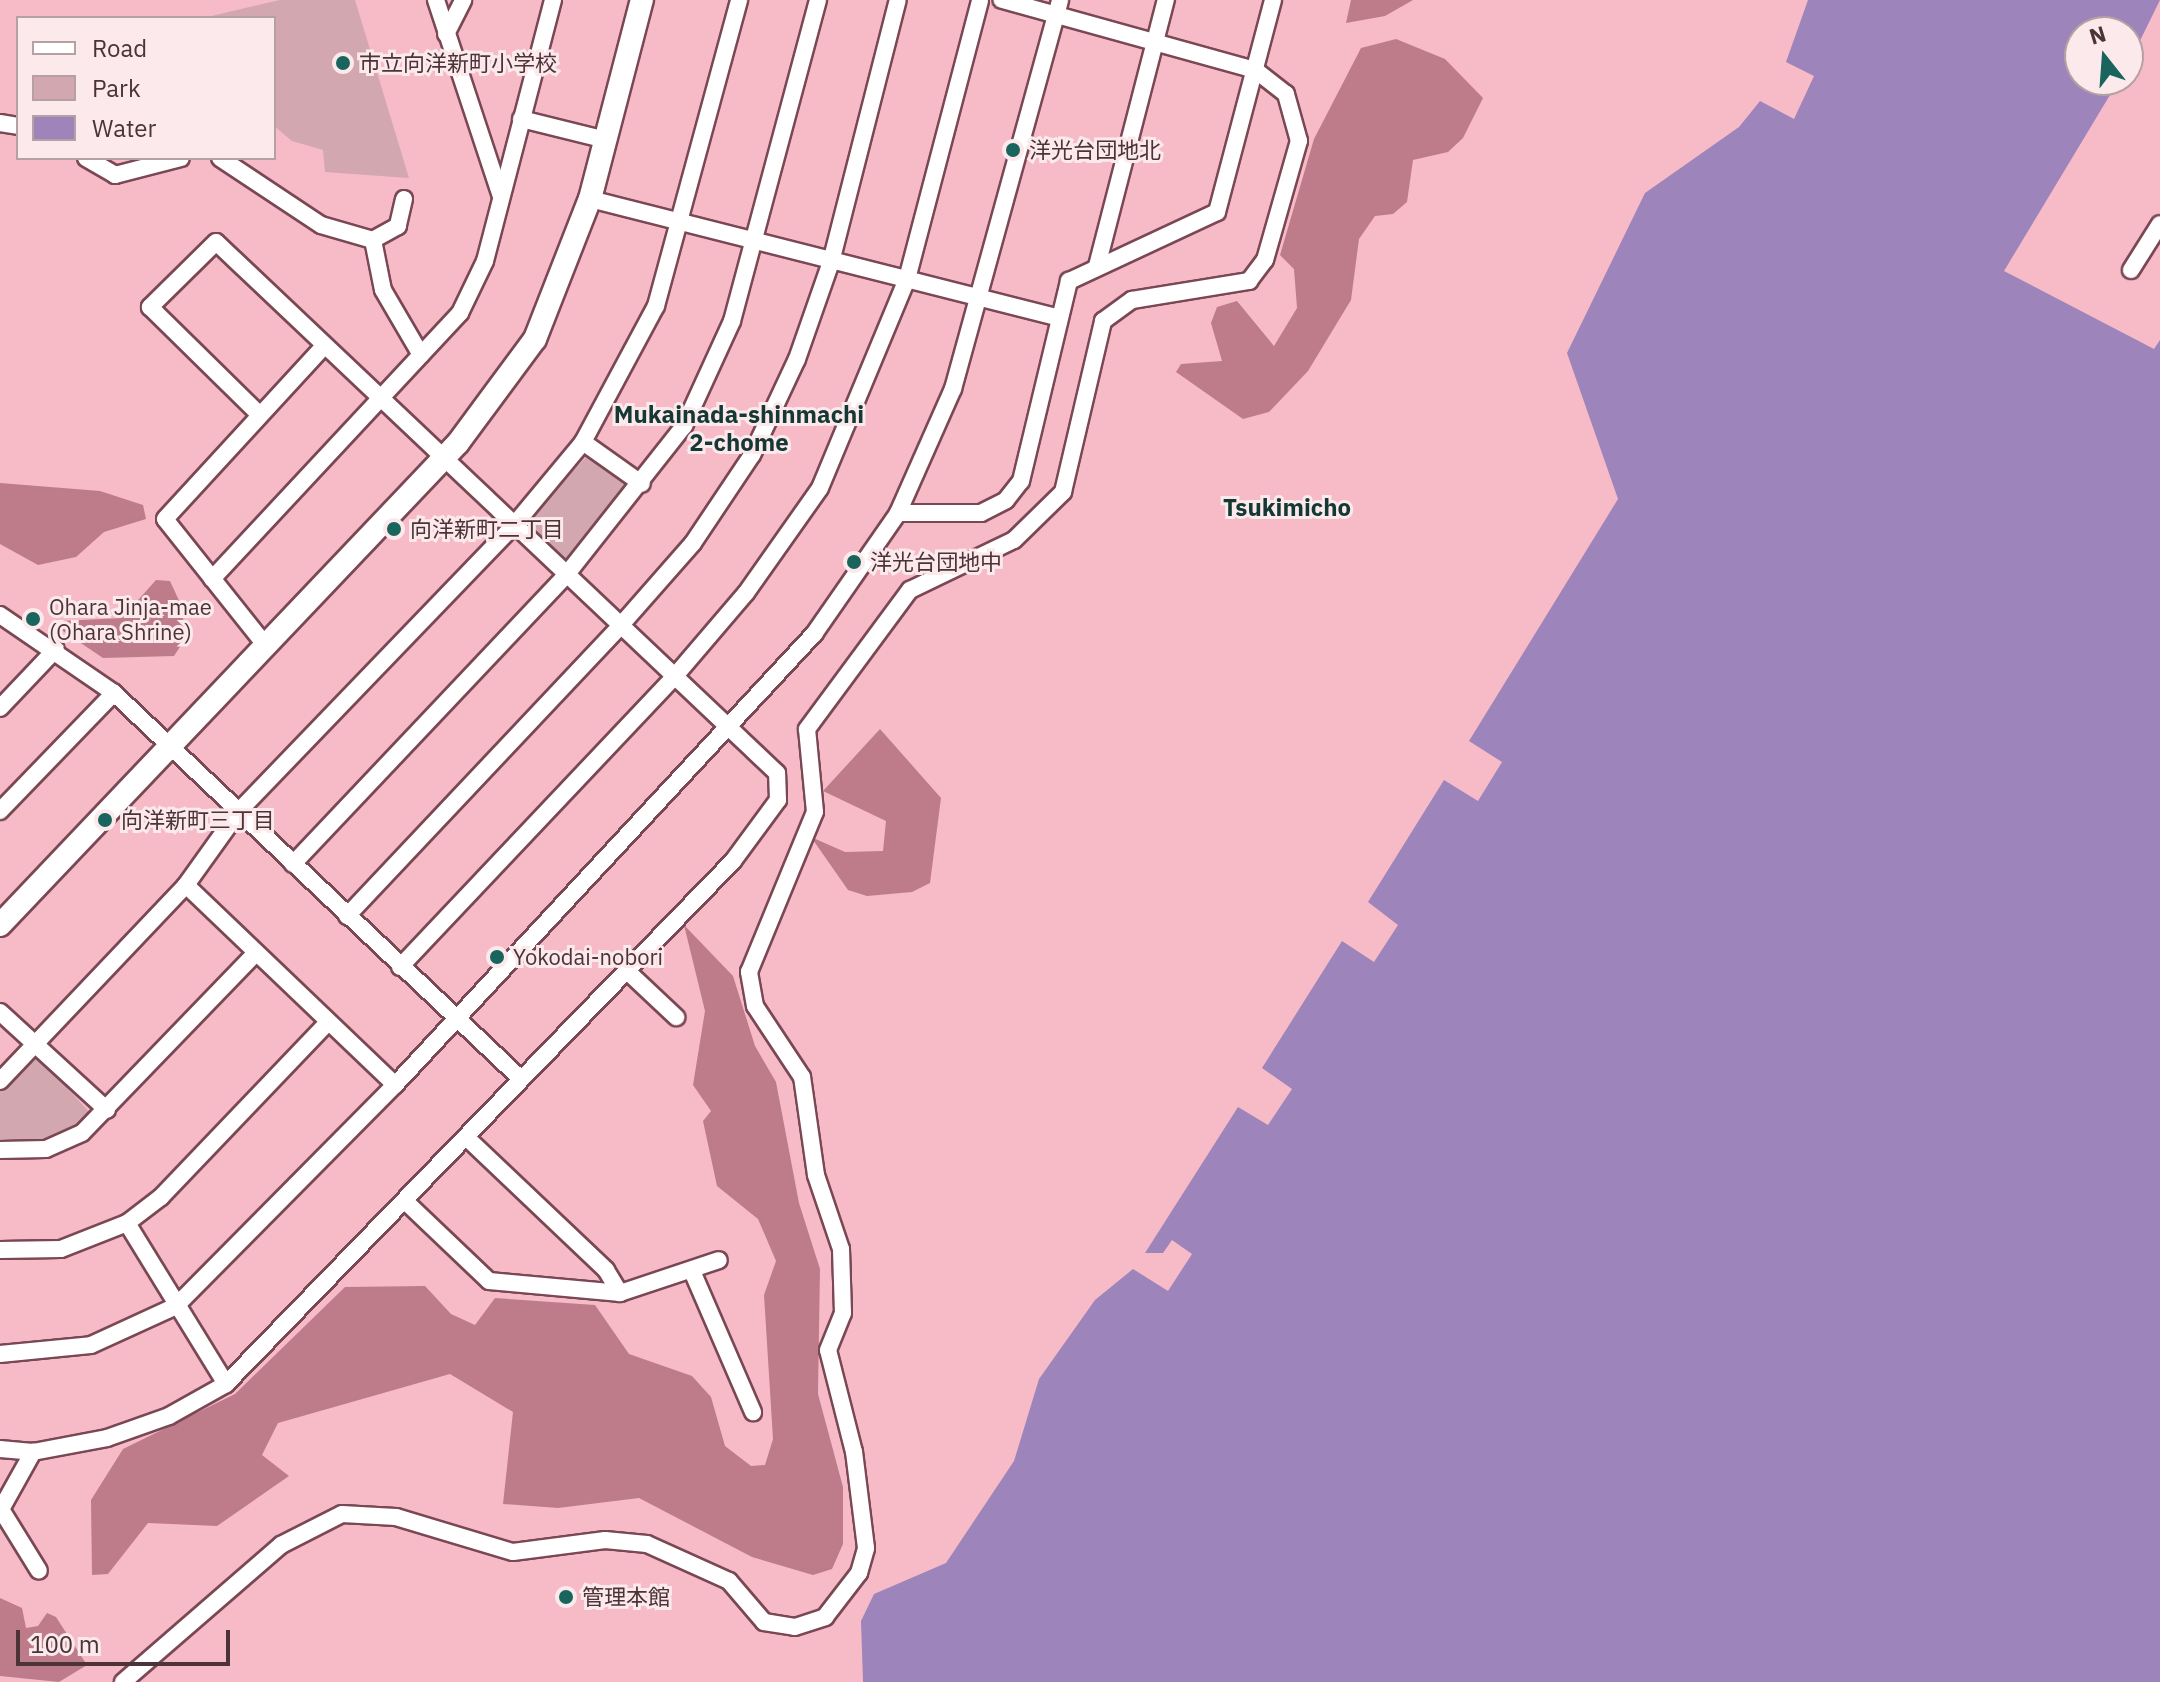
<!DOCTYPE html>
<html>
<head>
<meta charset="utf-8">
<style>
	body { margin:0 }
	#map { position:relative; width:2160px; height:1682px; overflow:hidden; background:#f6bbc7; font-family:"IBM Plex Sans","Noto Sans JP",sans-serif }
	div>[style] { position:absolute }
	.green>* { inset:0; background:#d2a7b0 }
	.forest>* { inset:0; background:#be7c8b }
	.water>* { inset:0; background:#9d84bb }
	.roads { filter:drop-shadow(2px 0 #7a4854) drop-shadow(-2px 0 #7a4854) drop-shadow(0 2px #7a4854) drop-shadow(0 -2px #7a4854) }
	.street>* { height:16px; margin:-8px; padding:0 8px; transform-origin:8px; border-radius:8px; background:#fff }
	.secondary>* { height:22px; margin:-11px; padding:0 11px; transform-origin:11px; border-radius:11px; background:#fff }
	.dots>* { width:22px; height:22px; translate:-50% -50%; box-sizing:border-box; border:4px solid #fbe9ec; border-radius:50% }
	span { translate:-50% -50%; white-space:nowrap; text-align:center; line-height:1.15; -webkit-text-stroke:6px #fbe9ec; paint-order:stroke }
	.poi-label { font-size:22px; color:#4b3338 }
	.left { translate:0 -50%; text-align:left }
	.neighbourhood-label { font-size:24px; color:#163834; font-weight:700 }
	.legend { position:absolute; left:16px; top:16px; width:260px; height:144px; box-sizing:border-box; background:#fbe9ec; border:2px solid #b5a0a4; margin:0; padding:10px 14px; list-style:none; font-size:24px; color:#4b3338 }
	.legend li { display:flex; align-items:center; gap:16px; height:40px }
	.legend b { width:40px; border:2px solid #b5a0a4 }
	.north { position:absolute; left:2064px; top:16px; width:80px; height:80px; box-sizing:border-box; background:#fbe9ec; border:2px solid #b5a0a4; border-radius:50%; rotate:343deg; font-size:22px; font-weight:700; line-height:32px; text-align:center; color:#4b3338 }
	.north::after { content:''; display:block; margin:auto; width:28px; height:36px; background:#19645d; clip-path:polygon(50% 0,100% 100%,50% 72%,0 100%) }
	.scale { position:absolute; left:16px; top:1630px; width:214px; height:36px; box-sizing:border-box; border:4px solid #4b3338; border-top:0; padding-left:10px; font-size:24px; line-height:28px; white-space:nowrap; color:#4b3338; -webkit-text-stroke:6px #fbe9ec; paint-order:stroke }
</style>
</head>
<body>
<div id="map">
	<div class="green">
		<div style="clip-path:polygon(280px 0,355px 0,409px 178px,325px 172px,323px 150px,292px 141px,274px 126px,274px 18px,203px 18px)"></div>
		<div style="clip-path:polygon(590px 453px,629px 479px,631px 488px,571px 558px,561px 559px,528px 519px)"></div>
		<div style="clip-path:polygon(36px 1054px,92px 1115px,45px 1143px,0 1143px,0 1087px)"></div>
	</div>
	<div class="forest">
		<div style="clip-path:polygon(1351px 0,1413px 0,1385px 16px,1346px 23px)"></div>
		<div style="clip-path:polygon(1396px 39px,1445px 59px,1483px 98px,1463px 138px,1448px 152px,1413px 160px,1407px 202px,1393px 214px,1375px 216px,1359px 239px,1351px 300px,1308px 371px,1269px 412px,1243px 419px,1176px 372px,1181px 364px,1222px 361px,1211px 323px,1217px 307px,1237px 301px,1274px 346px,1297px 308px,1294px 269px,1280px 255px,1314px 139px,1361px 48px)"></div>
		<div style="clip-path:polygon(0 483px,100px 491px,143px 505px,146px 519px,104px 532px,76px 557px,38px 565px,0 544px)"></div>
		<div style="clip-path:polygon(156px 580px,170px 581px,182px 607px,185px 639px,174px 656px,103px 658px,60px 629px,61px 621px,122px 618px)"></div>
		<div style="clip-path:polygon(880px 729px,941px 798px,930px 883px,912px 892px,867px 896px,848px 890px,811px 837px,845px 852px,883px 851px,886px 821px,823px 791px)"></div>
		<div style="clip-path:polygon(684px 925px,733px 976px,755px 1046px,776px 1082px,799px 1203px,820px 1269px,818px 1394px,843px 1487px,843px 1544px,832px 1569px,813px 1575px,752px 1557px,639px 1498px,558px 1508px,503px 1504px,513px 1412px,450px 1374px,278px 1423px,262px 1455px,289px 1476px,217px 1526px,148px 1523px,108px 1574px,92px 1575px,91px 1500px,123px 1449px,235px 1394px,345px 1287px,425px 1286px,451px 1314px,475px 1325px,495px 1298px,595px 1305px,629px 1354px,692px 1376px,711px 1397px,725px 1446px,751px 1466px,765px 1465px,773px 1439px,764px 1295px,776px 1261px,758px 1219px,717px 1186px,703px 1121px,711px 1111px,693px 1085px,705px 1011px)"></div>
		<div style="clip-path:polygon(0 1598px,22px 1608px,26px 1628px,38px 1626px,47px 1613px,56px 1617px,87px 1665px,59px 1682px,0 1676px)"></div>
	</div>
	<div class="water">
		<div style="clip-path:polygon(1808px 0,2160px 0,2128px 65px,2128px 32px,2080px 32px,2080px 80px,2119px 80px,2004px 271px,2154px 349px,2160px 340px,2160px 1682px,863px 1682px,861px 1621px,874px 1594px,946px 1563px,1014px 1461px,1039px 1379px,1095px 1300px,1133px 1269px,1168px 1291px,1192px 1254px,1172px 1240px,1163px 1253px,1145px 1253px,1238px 1107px,1268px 1125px,1292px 1089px,1262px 1068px,1342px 941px,1374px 962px,1398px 925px,1368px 902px,1444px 780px,1478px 801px,1502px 762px,1469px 741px,1618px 499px,1567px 353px,1645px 193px,1739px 127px,1760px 101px,1794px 119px,1814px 76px,1786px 62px)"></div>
	</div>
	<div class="roads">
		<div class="street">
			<div style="left:436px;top:0;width:207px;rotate:71.7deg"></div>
			<div style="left:446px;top:34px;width:38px;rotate:-63deg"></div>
			<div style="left:521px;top:119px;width:88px;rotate:13.9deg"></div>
			<div style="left:0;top:123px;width:18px;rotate:9deg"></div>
			<div style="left:86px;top:158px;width:34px;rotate:30deg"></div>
			<div style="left:115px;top:175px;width:68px;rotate:-14.4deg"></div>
			<div style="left:220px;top:158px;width:121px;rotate:33.6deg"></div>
			<div style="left:321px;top:225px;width:54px;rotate:16.1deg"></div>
			<div style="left:404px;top:199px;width:28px;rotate:103deg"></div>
			<div style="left:398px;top:226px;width:29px;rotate:151deg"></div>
			<div style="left:373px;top:240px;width:51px;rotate:78.7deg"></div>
			<div style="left:383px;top:290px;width:75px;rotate:59.7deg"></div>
			<div style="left:590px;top:199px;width:484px;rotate:14.2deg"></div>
			<div style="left:1097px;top:266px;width:275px;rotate:-75.5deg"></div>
			<div style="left:2131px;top:270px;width:54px;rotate:-57.8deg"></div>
			<div style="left:583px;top:442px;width:72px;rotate:35.4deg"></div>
			<div style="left:898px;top:513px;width:83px"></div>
			<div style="left:981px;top:513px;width:28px;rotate:-27deg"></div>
			<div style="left:1006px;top:500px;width:24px;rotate:-52deg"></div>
			<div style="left:1021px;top:481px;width:206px;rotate:-76.5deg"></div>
			<div style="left:1069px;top:281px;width:163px;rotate:-25deg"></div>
			<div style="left:1217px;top:212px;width:219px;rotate:-75.2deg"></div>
			<div style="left:212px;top:579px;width:364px;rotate:-47deg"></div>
			<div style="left:460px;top:313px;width:58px;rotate:-64.3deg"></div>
			<div style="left:485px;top:261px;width:270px;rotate:-75.4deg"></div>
			<div style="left:0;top:615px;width:138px;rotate:34.4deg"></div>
			<div style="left:114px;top:693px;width:561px;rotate:43.48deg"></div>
			<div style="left:266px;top:646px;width:162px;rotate:-128.5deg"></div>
			<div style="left:165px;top:519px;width:235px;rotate:-47.4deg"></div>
			<div style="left:0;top:708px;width:81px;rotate:-46.5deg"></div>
			<div style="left:0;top:811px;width:164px;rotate:-46deg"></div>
			<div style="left:293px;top:864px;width:399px;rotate:-46.6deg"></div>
			<div style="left:567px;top:574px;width:189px;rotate:-51.7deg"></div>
			<div style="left:684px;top:426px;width:115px;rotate:-65.4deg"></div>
			<div style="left:732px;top:321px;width:332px;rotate:-75deg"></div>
			<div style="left:186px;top:885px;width:289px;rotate:43.7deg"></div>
			<div style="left:347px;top:916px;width:400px;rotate:-46.7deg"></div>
			<div style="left:621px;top:625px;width:109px;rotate:-48.7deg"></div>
			<div style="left:693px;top:543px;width:106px;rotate:-56.2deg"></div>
			<div style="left:752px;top:455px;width:106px;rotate:-64.9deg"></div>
			<div style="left:797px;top:359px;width:103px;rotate:-70.7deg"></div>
			<div style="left:831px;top:262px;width:270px;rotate:-75.7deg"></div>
			<div style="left:400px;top:967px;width:400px;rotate:-46.6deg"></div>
			<div style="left:675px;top:676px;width:109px;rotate:-49.5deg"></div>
			<div style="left:746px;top:593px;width:128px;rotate:-54.8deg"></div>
			<div style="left:820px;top:488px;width:226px;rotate:-67.4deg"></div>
			<div style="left:907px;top:279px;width:288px;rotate:-75.3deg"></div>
			<div style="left:626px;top:970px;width:69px;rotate:43.2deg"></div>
			<div style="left:0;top:1012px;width:145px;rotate:42.5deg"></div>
			<div style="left:0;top:1081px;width:270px;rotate:-46.5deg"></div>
			<div style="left:186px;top:885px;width:91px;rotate:-54.4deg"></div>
			<div style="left:239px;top:811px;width:398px;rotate:-46.1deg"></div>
			<div style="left:515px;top:524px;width:107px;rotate:-50.3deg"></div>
			<div style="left:583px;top:442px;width:154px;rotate:-61.8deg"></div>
			<div style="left:656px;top:306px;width:317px;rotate:-74.8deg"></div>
			<div style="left:466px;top:1137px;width:193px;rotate:43.5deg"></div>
			<div style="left:606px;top:1270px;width:27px;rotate:59deg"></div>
			<div style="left:0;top:1150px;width:46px;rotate:-1.2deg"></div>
			<div style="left:46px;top:1149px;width:39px;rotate:-24deg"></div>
			<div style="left:82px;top:1133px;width:250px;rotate:-46deg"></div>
			<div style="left:405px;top:1201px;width:116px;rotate:43.6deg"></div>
			<div style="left:489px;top:1281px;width:132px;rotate:5.2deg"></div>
			<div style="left:620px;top:1293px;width:104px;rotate:-18.4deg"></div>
			<div style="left:127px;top:1223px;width:189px;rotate:58.4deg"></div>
			<div style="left:0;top:1250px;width:61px;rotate:-0.9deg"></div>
			<div style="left:61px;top:1249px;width:71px;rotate:-21.5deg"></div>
			<div style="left:127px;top:1223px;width:43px;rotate:-37.4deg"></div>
			<div style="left:161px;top:1197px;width:242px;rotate:-46.3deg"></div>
			<div style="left:692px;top:1271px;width:154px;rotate:66.6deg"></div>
			<div style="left:0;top:1354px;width:91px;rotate:-5.6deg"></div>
			<div style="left:91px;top:1345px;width:94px;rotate:-24.6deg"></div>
			<div style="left:176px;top:1306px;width:311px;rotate:-45.3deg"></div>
			<div style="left:395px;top:1085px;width:616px;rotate:-47.11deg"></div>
			<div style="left:814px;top:634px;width:147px;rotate:-55.2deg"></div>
			<div style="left:898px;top:513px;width:136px;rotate:-66.1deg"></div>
			<div style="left:953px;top:389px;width:403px;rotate:-74.6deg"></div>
			<div style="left:0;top:1449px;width:33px;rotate:5deg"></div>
			<div style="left:33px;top:1452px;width:75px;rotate:-10.7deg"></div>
			<div style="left:107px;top:1438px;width:66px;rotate:-19.5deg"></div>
			<div style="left:169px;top:1416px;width:65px;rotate:-29.3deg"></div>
			<div style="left:226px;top:1384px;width:728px;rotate:-45.89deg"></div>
			<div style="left:733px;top:861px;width:76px;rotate:-53.6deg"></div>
			<div style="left:778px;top:800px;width:27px;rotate:-92deg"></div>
			<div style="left:777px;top:773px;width:772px;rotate:-136.57deg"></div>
			<div style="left:216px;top:242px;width:93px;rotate:135.4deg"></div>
			<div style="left:150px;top:307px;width:153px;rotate:44.5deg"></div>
			<div style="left:0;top:1511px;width:68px;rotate:-60.8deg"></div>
			<div style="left:2px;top:1511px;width:70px;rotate:58.3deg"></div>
			<div style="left:123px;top:1682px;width:209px;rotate:-40.9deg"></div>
			<div style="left:281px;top:1545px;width:68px;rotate:-26.9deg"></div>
			<div style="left:342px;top:1514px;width:54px;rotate:3.2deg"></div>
			<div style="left:396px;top:1517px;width:122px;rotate:16.7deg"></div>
			<div style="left:513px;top:1552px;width:93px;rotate:-7.4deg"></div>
			<div style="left:605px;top:1540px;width:42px;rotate:5.4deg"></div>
			<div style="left:647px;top:1544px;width:90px;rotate:24.3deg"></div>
			<div style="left:729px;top:1581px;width:54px;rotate:49.5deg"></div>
			<div style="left:764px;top:1622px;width:31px;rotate:9deg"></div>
			<div style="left:795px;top:1627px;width:32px;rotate:-18deg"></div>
			<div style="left:825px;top:1617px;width:56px;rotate:-52.3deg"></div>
			<div style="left:859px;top:1573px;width:26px;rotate:-74deg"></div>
			<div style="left:866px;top:1548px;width:97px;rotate:-97.1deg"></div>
			<div style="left:854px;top:1452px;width:105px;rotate:-104.3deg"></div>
			<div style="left:828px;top:1350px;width:40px;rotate:-68deg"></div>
			<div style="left:843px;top:1313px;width:64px;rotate:-91.8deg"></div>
			<div style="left:841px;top:1249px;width:78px;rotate:-108.7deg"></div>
			<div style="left:816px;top:1175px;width:99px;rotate:-98.1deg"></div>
			<div style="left:802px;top:1077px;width:85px;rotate:-123.5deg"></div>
			<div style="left:755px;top:1006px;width:35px;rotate:-100deg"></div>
			<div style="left:749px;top:972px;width:173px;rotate:-67.6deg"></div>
			<div style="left:815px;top:812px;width:83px;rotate:-95.5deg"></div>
			<div style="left:807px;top:729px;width:173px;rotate:-53.5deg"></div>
			<div style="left:910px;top:590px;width:115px;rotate:-25.7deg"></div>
			<div style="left:1014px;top:540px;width:69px;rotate:-44.4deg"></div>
			<div style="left:1063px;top:492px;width:176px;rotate:-76.8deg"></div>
			<div style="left:1103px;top:321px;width:36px;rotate:-36deg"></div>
			<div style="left:1132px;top:300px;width:119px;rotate:-9.2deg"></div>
			<div style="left:1249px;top:281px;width:26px;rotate:-53deg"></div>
			<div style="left:1265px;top:260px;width:124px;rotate:-74.1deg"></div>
			<div style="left:1299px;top:141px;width:49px;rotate:-105.5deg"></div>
			<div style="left:1286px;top:94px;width:39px;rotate:-142deg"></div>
			<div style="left:1255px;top:70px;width:263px;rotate:-164.5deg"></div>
		</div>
		<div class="secondary">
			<div style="left:0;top:925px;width:665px;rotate:-46.46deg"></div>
			<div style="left:458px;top:443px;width:129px;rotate:-53.5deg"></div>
			<div style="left:535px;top:339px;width:150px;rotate:-68.6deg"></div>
			<div style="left:590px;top:199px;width:206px;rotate:-75.4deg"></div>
		</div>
	</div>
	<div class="dots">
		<div style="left:343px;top:63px;background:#19645d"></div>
		<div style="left:1013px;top:150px;background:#19645d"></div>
		<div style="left:394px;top:529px;background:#19645d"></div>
		<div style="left:854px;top:562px;background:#19645d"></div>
		<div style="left:33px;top:619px;background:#19645d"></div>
		<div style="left:105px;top:820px;background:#19645d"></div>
		<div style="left:497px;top:957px;background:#19645d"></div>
		<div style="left:566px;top:1597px;background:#19645d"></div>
	</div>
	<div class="poi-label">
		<span class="left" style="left:359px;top:63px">市立向洋新町小学校</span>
		<span class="left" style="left:1029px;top:150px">洋光台団地北</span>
		<span class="left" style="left:410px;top:529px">向洋新町二丁目</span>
		<span class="left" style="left:870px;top:562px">洋光台団地中</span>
		<span class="left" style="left:49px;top:619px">Ohara Jinja-mae<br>(Ohara Shrine)</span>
		<span class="left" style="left:121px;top:820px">向洋新町三丁目</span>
		<span class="left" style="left:513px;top:957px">Yokodai-nobori</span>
		<span class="left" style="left:582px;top:1597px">管理本館</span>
	</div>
	<div class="neighbourhood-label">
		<span style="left:739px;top:429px">Mukainada-shinmachi<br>2-chome</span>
		<span style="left:1287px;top:508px">Tsukimicho</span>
	</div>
	<ul class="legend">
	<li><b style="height:10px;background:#fff"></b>Road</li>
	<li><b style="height:22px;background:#d2a7b0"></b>Park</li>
	<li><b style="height:22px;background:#9d84bb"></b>Water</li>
	</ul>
	<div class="north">N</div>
	<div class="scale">100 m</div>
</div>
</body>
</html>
